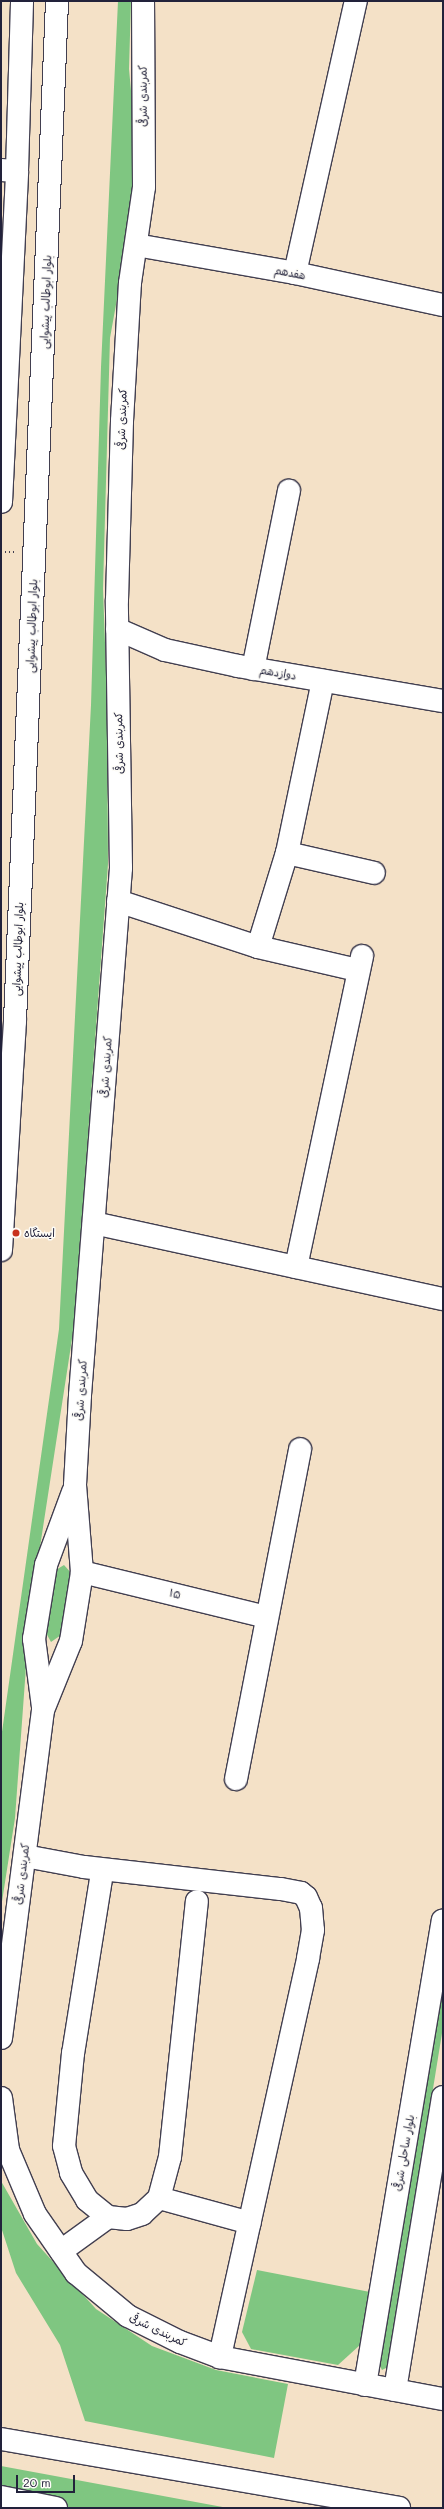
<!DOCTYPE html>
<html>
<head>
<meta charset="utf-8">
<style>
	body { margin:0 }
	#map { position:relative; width:444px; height:2509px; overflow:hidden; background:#f4e1c7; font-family:Mali,"Playpen Sans Arabic",sans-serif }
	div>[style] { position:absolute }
	.green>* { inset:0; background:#7fc681 }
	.path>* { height:2.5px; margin-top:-1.25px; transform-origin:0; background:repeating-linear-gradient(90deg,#423f50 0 1px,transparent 0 4px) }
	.roads { filter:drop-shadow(1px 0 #423f50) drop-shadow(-1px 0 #423f50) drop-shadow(0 1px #423f50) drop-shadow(0 -1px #423f50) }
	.minor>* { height:22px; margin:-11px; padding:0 11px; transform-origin:11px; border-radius:11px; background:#fff }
	.highway>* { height:22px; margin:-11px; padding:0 11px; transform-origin:11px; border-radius:11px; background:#fff }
	.dots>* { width:11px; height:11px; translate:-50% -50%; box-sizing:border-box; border:2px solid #fdfcf7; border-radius:50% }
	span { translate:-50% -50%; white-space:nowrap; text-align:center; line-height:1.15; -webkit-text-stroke:3px #fdfcf7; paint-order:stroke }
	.street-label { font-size:11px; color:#22223b }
	.poi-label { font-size:11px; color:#22223b }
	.left { translate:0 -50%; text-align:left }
	.frame { position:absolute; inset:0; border:2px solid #22223b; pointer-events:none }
	.scale { position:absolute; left:16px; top:2475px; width:59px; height:18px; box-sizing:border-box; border:2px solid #22223b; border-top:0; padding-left:5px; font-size:12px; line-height:14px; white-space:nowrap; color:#22223b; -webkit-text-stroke:3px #fdfcf7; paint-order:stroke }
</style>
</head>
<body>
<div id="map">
	<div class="green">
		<div style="clip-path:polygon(118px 1px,131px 1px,129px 69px,139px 177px,110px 338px,103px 589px,107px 697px,108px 864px,74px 1326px,30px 1612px,15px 1818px,1px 1908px,1px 1739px,59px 1329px,91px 705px,101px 367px)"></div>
		<div style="clip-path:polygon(64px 1565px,72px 1574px,64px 1633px,51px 1642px,45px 1631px,51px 1573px)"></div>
		<div style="clip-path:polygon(443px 1973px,443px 2027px,388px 2367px,382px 2370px,379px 2364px)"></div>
		<div style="clip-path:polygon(1px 2181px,37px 2244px,96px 2309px,152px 2346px,216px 2370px,288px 2384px,274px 2458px,85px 2421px,60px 2345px,16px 2273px,1px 2227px)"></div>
		<div style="clip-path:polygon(257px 2270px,370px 2292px,360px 2345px,338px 2365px,251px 2349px,242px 2332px)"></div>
		<div style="clip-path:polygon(1px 2466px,228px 2508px,1px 2508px)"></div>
	</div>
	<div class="path">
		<div style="left:1px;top:552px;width:14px"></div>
	</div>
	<div class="roads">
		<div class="minor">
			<div style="left:1px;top:170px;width:16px;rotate:4deg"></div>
			<div style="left:136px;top:245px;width:161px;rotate:10deg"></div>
			<div style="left:295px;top:273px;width:151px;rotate:12.2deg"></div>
			<div style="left:295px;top:273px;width:279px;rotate:-77.4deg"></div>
			<div style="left:117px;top:629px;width:52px;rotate:23.6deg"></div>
			<div style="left:165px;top:650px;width:75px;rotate:12.4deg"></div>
			<div style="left:238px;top:666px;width:208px;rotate:9.7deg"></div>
			<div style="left:253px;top:669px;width:182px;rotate:-78.6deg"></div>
			<div style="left:287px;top:853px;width:89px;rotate:12.9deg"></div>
			<div style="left:118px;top:901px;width:147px;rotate:18.2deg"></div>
			<div style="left:258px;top:947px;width:103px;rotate:13deg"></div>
			<div style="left:258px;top:947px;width:98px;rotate:-72.9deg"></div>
			<div style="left:287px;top:853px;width:176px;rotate:-78.2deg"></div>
			<div style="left:94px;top:1223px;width:357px;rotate:12.3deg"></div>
			<div style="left:296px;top:1267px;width:318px;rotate:-78deg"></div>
			<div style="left:82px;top:1572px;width:190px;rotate:13.7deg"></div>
			<div style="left:43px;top:1707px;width:69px;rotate:-97.5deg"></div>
			<div style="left:34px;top:1639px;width:75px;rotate:-80.8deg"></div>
			<div style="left:46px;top:1565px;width:78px;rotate:-69.7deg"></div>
			<div style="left:236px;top:1779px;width:336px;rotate:-79deg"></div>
			<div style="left:25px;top:1856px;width:60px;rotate:10.6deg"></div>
			<div style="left:84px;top:1867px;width:198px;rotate:6.4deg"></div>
			<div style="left:281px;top:1889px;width:20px;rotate:11deg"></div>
			<div style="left:301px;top:1893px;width:6px;rotate:39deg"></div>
			<div style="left:306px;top:1897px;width:12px;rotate:66deg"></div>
			<div style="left:311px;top:1908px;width:22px;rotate:85deg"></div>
			<div style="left:313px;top:1930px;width:29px;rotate:100deg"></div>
			<div style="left:308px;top:1959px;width:408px;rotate:102.5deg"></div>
			<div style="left:101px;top:1879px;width:176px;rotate:99.1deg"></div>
			<div style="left:73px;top:2053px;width:93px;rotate:95.5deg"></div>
			<div style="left:64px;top:2146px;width:28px;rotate:75deg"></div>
			<div style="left:71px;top:2173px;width:31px;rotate:59deg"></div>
			<div style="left:87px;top:2200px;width:27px;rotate:39deg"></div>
			<div style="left:108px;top:2217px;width:19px;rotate:6deg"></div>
			<div style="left:127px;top:2219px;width:16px;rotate:-18deg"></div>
			<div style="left:142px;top:2214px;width:23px;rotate:-43deg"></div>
			<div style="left:159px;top:2198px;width:42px;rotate:-75deg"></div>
			<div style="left:170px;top:2157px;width:257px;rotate:-84deg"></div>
			<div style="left:1px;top:2038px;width:331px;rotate:-82.7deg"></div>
			<div style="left:43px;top:1710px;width:74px;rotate:-67.9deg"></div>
			<div style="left:71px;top:1641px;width:70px;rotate:-80.9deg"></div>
			<div style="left:82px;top:1572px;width:87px;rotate:-94.6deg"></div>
			<div style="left:75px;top:1485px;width:90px;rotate:-86.8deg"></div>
			<div style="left:80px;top:1395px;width:529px;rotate:-85.55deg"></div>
			<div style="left:121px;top:868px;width:268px;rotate:-90.9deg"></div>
			<div style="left:117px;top:600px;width:179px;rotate:-88.4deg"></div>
			<div style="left:122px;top:421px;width:138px;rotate:-86.7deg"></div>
			<div style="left:130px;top:283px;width:97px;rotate:-81.7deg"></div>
			<div style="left:144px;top:187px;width:186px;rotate:-90.3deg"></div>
			<div style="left:1px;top:2098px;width:52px;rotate:82.3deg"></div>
			<div style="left:8px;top:2150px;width:69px;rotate:67.1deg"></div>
			<div style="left:35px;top:2214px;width:72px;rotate:55.2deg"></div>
			<div style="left:76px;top:2273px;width:67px;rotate:39.6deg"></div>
			<div style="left:128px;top:2316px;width:58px;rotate:26.6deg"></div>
			<div style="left:180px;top:2342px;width:43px;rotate:20.6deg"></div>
			<div style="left:220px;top:2357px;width:227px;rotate:10.7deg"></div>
			<div style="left:159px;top:2198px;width:94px;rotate:15.4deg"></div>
			<div style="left:61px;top:2251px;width:58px;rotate:-35.9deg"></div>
			<div style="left:365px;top:2385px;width:471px;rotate:-80.5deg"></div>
			<div style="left:395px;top:2390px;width:297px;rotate:-80.7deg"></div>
			<div style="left:1px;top:2439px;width:404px;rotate:9.8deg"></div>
			<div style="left:1px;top:2497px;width:56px;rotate:11.3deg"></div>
		</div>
		<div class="highway">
			<div style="left:1px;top:502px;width:331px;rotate:-87.2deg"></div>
			<div style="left:17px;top:171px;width:170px;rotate:-88.3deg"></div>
			<div style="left:1px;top:1250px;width:229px;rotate:-86.5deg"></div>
			<div style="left:15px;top:1021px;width:1021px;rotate:-87.64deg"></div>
		</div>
	</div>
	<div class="dots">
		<div style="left:16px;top:1233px;background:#c8321e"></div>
	</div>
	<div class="street-label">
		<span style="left:143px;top:96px;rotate:-90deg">کمربندی شرقی</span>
		<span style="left:290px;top:273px;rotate:11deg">هفدهم</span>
		<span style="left:46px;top:302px;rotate:-88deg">بلوار ابوطالب پیشوایی</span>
		<span style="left:122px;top:419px;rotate:-88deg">کمربندی شرقی</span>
		<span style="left:32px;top:626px;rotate:-88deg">بلوار ابوطالب پیشوایی</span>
		<span style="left:278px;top:673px;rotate:10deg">دوازدهم</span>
		<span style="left:119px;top:743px;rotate:-91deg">کمربندی شرقی</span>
		<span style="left:18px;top:949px;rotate:-88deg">بلوار ابوطالب پیشوایی</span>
		<span style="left:106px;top:1067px;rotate:-86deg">کمربندی شرقی</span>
		<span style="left:81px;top:1390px;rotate:-86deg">کمربندی شرقی</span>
		<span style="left:175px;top:1594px;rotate:14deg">۱۵</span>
		<span style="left:22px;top:1874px;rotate:-83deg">کمربندی شرقی</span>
		<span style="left:404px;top:2153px;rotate:-80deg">بلوار ساحلی شرقی</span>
		<span style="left:158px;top:2330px;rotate:26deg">کمربندی شرقی</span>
	</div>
	<div class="poi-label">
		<span class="left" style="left:24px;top:1233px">ایستگاه</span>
	</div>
	<div class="frame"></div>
	<div class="scale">20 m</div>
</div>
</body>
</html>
